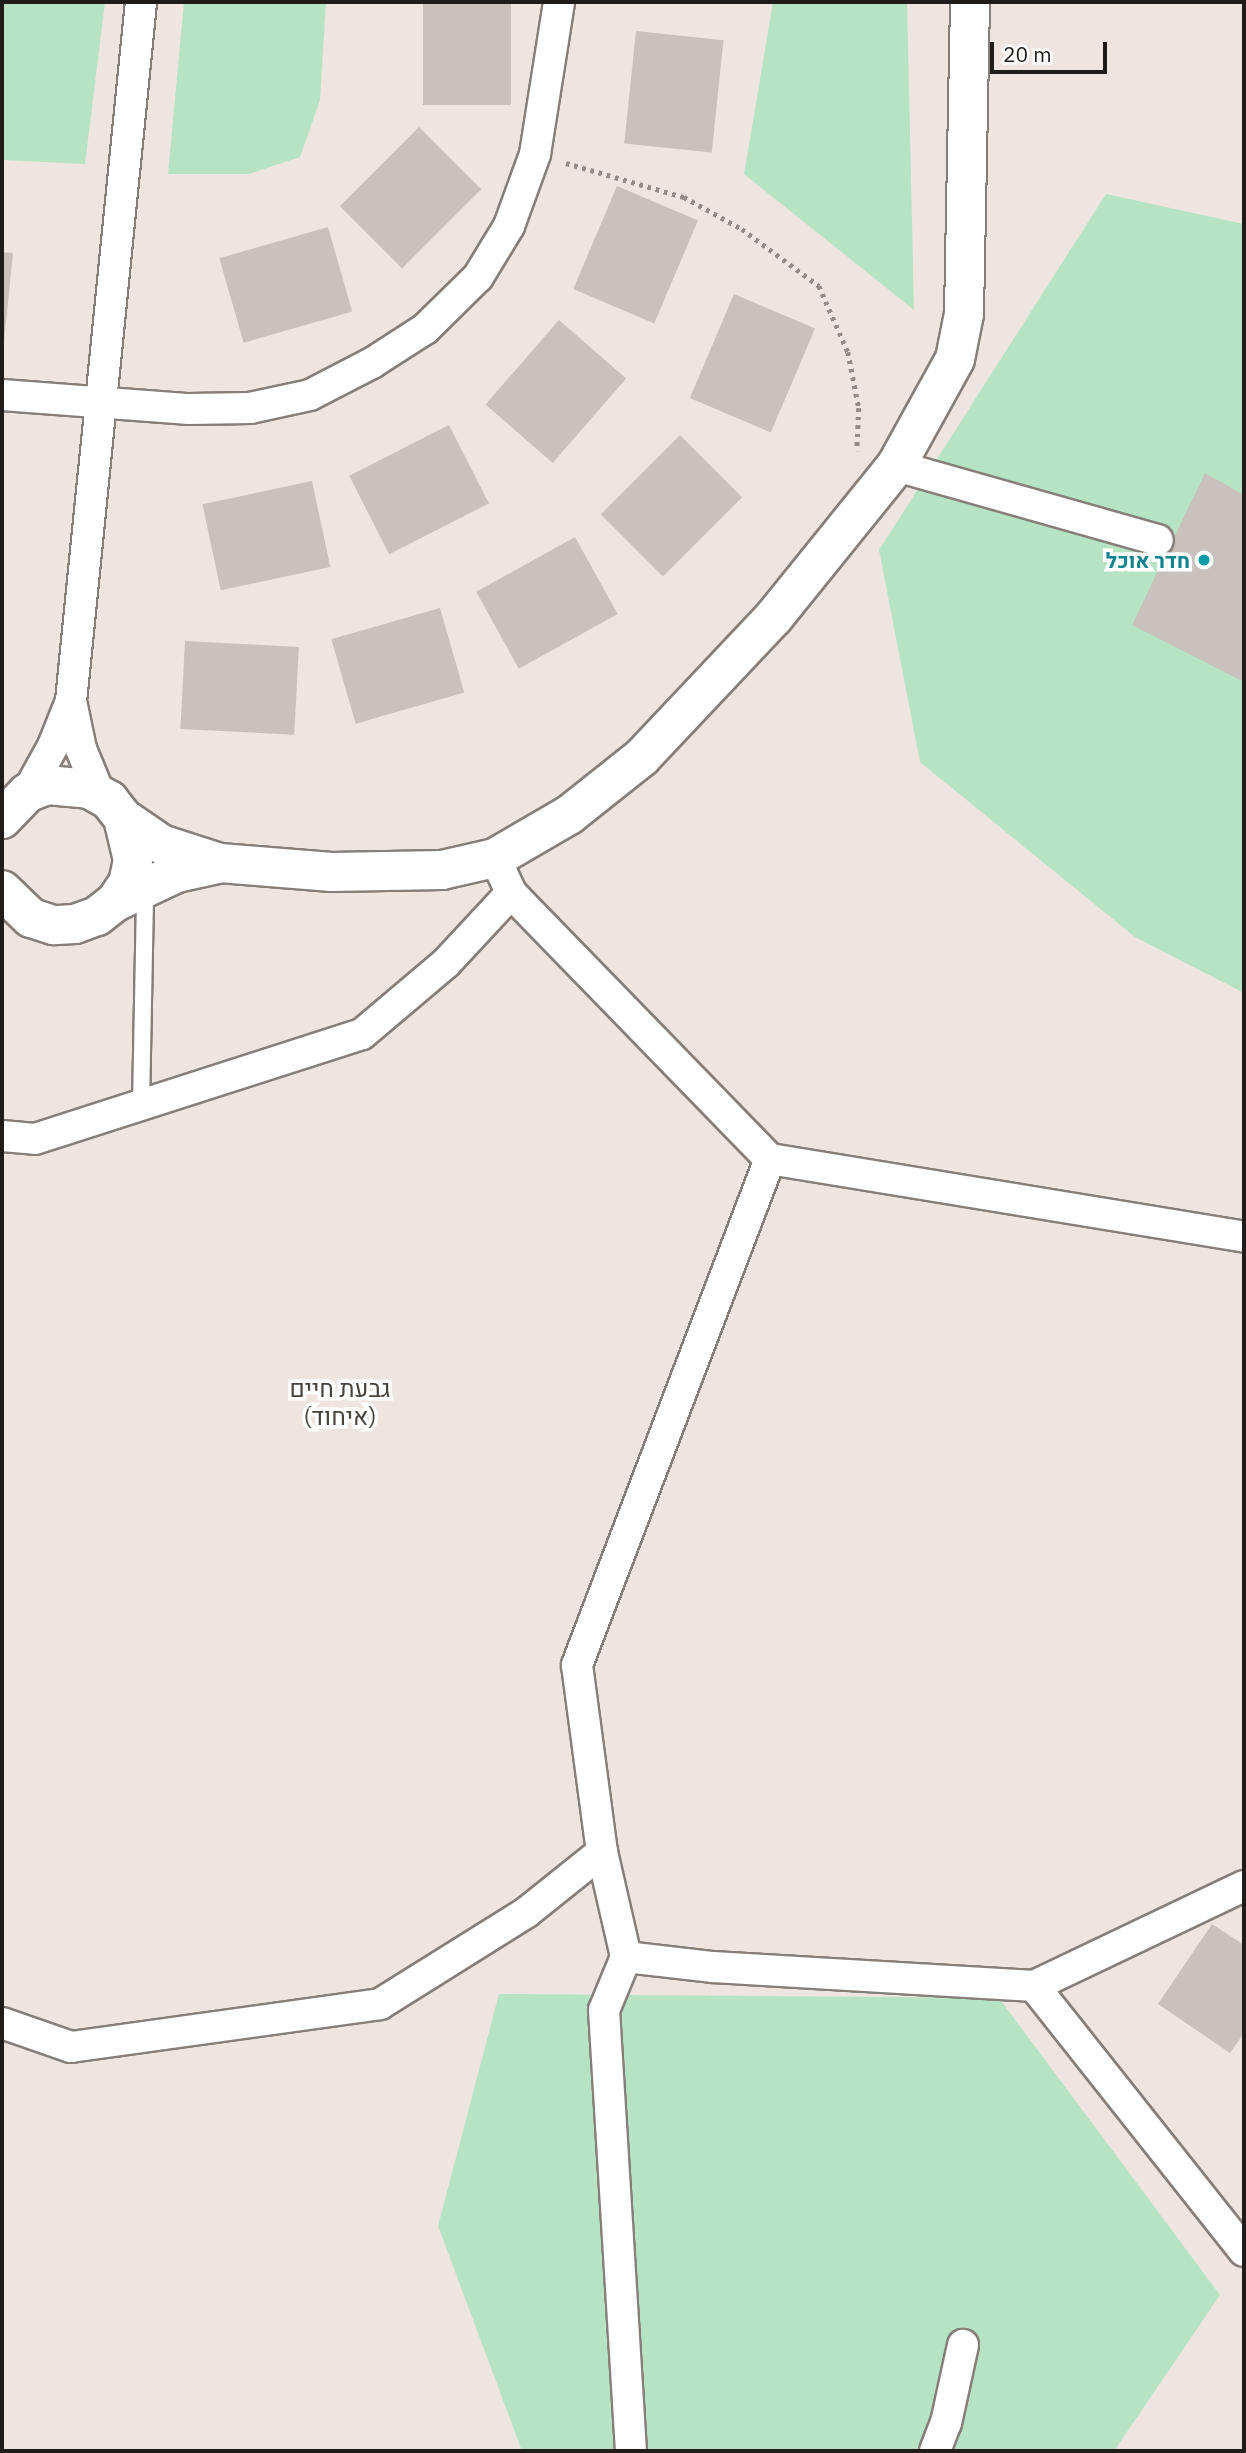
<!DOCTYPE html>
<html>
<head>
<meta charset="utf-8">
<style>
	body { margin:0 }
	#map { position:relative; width:1246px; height:2453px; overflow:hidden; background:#eee5e0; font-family:"IBM Plex Sans",Heebo,sans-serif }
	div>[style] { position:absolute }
	.green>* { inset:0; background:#b6e3c4 }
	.building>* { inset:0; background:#c9c1bb; transform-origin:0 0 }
	.path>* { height:4.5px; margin-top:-2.25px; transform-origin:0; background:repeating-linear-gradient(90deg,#928b88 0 3.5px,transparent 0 8.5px) }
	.roads { filter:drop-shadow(2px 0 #867e79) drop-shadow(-2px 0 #867e79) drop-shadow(0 2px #867e79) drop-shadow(0 -2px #867e79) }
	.service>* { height:16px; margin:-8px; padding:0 8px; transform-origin:8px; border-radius:8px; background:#fff }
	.minor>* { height:30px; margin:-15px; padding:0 15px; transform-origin:15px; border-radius:15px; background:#fff }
	.tertiary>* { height:38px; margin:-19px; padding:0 19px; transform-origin:19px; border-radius:19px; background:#fff }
	.dots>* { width:19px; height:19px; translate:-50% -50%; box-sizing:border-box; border:4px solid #fff; border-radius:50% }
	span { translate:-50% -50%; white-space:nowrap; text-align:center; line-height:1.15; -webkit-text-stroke:7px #fff; paint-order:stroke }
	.culture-label { font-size:21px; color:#0d838f; font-weight:700 }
	.right { translate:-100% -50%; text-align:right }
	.quarter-label { font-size:24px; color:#48413c }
	.frame { position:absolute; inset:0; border:4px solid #1f1c1a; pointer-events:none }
	.scale { position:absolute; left:990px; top:42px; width:117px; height:32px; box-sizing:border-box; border:4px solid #1f1c1a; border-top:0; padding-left:9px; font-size:21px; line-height:24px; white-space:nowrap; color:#1f1c1a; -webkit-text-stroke:5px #fff; paint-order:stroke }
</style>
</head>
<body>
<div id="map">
	<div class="green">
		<div style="clip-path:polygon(2px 2px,105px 2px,85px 164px,2px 160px)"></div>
		<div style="clip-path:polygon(184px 2px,326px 2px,320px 100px,300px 157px,249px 174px,168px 174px)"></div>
		<div style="clip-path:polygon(773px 2px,907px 2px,914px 310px,744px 174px)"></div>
		<div style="clip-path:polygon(1106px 194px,1244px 224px,1244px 993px,1135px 937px,920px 762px,879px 550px)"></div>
		<div style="clip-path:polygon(499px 1994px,999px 1998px,1220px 2295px,1114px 2451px,522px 2451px,438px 2226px)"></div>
	</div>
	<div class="building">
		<div style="left:423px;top:2px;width:88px;height:103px"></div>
		<div style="left:636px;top:31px;width:88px;height:113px;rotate:6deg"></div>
		<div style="left:419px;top:127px;width:88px;height:112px;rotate:45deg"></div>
		<div style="left:617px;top:186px;width:88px;height:112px;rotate:23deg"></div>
		<div style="left:328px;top:227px;width:88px;height:113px;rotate:74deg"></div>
		<div style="clip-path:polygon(2px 252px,13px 253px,4px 341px,2px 341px)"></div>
		<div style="left:734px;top:294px;width:88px;height:113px;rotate:23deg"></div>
		<div style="left:559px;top:320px;width:89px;height:112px;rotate:41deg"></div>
		<div style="left:449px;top:425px;width:88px;height:112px;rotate:63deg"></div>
		<div style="left:680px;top:435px;width:88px;height:112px;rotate:45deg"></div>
		<div style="clip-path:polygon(1205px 473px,1244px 495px,1244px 682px,1132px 625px)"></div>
		<div style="left:312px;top:481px;width:88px;height:112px;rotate:78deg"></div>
		<div style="left:575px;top:537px;width:88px;height:113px;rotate:61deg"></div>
		<div style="left:440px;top:608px;width:88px;height:113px;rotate:74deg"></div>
		<div style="left:185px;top:641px;width:114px;height:88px;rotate:3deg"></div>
		<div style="clip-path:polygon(1212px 1924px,1244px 1945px,1244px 2033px,1230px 2053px,1158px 2004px)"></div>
	</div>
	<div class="path">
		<div style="left:566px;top:163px;width:123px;rotate:16.1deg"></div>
		<div style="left:684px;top:197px;width:66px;rotate:28.9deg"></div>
		<div style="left:742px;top:229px;width:96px;rotate:36.5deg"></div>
		<div style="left:819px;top:286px;width:72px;rotate:66.3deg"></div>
		<div style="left:848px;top:352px;width:57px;rotate:78.9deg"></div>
		<div style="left:859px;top:408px;width:43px;rotate:92.7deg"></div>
	</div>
	<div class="roads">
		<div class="service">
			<div style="left:141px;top:1106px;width:218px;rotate:-88.9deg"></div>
		</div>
		<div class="minor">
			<div style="left:2px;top:395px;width:188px;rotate:4.3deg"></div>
			<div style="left:189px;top:409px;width:61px;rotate:-0.9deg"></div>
			<div style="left:250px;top:408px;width:61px;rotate:-12.2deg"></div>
			<div style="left:310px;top:395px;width:70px;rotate:-27.3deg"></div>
			<div style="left:372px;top:363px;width:63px;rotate:-32.7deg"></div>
			<div style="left:425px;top:329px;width:74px;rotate:-44.5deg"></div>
			<div style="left:478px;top:277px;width:60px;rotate:-58.7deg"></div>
			<div style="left:509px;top:226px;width:77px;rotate:-70.1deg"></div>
			<div style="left:535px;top:154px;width:154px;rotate:-81deg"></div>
			<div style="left:896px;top:466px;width:272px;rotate:15.8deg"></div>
			<div style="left:71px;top:701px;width:49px;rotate:78.2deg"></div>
			<div style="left:81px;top:749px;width:50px;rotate:67.6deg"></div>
			<div style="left:27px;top:793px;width:54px;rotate:-61deg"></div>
			<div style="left:53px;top:746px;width:48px;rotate:-68.2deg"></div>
			<div style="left:71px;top:701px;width:702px;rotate:-84.28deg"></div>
			<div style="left:495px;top:858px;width:38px;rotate:65deg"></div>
			<div style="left:511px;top:893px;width:371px;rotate:45.8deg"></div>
			<div style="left:770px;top:1159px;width:542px;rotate:110.88deg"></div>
			<div style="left:577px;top:1665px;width:189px;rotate:82.4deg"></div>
			<div style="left:602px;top:1852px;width:108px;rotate:77.1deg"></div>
			<div style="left:626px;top:1957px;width:88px;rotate:6.6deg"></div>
			<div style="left:713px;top:1967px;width:322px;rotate:3.4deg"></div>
			<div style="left:1034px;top:1986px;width:233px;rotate:-25.5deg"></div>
			<div style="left:2px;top:1136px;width:33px;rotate:5deg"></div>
			<div style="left:35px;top:1139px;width:343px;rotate:-17.8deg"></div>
			<div style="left:362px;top:1034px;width:110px;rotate:-40.2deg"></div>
			<div style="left:446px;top:963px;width:96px;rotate:-47.1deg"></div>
			<div style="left:770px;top:1159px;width:480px;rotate:9.3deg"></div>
			<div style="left:626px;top:1957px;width:57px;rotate:112.5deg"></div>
			<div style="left:604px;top:2010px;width:442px;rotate:86.5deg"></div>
			<div style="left:1034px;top:1986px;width:338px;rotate:51.6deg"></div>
			<div style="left:2px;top:2023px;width:73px;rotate:19.2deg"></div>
			<div style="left:71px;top:2047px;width:312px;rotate:-7.9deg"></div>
			<div style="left:380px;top:2004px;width:173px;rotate:-32deg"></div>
			<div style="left:527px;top:1912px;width:96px;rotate:-38.7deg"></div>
			<div style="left:935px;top:2451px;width:30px;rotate:-69deg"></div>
			<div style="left:946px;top:2423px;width:80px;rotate:-77.7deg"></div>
		</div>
		<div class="tertiary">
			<div style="left:123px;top:818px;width:46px;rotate:34.4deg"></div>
			<div style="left:161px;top:844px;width:62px;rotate:17.9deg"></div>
			<div style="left:220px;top:863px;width:112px;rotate:4.6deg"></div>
			<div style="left:332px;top:872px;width:110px;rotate:-1deg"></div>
			<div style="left:442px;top:870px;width:54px;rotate:-12.8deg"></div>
			<div style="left:495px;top:858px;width:86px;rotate:-30.2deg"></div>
			<div style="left:569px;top:815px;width:93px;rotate:-38.5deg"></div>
			<div style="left:642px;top:757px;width:192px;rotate:-46.7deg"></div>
			<div style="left:774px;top:617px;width:194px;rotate:-51.1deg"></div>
			<div style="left:896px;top:466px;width:122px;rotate:-61.1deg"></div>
			<div style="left:955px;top:359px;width:46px;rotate:-78.7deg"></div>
			<div style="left:964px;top:314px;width:312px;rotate:-88.9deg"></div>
			<div style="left:2px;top:819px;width:36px;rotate:-46deg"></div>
			<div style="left:27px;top:793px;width:22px;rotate:-22deg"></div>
			<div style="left:47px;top:785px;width:42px;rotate:5.4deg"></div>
			<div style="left:89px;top:789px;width:23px;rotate:29deg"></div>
			<div style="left:109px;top:800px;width:23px;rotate:52deg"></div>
			<div style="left:123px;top:818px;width:43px;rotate:76.6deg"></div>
			<div style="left:133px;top:860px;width:24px;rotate:102deg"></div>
			<div style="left:128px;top:883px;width:23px;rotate:124deg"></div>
			<div style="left:115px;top:902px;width:23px;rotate:142deg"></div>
			<div style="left:97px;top:916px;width:23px;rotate:160deg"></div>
			<div style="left:75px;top:924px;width:22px;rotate:177deg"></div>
			<div style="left:53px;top:925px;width:23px;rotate:-162deg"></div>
			<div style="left:31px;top:918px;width:40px;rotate:-136deg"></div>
			<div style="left:115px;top:902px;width:68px;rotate:-25.1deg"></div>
			<div style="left:177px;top:873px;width:42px;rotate:-12.4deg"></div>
		</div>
	</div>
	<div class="dots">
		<div style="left:1204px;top:560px;background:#0f9aa8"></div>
	</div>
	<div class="culture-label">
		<span class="right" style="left:1190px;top:560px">חדר אוכל</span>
	</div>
	<div class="quarter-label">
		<span style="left:340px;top:1403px">גבעת חיים<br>(איחוד)</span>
	</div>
	<div class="frame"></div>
	<div class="scale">20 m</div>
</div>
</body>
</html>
